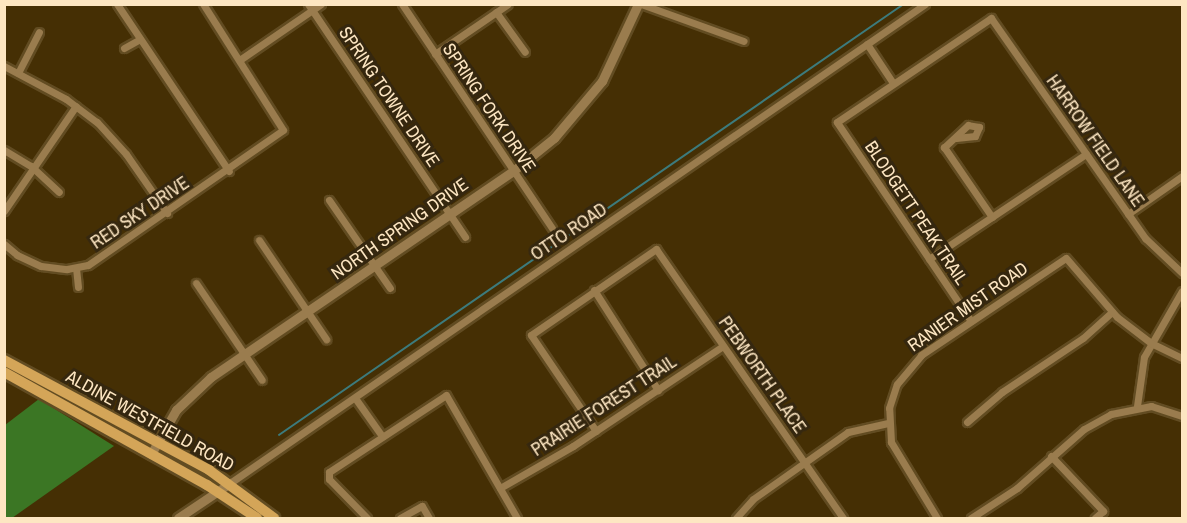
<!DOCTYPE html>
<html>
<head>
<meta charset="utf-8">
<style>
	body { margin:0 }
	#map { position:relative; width:1187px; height:523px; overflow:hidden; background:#452f04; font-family:"Archivo Narrow",sans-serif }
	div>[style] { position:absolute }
	.forest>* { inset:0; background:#3b7624 }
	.stream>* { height:1.5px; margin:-0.75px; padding:0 0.75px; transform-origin:0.75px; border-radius:0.75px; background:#3c7b7d }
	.roads { filter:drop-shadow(2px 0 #624c22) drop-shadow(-2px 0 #624c22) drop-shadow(0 2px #624c22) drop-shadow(0 -2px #624c22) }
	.minor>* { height:7px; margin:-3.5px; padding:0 3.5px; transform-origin:3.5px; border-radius:3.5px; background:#9a7c4e }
	.tertiary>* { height:9px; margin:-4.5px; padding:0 4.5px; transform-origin:4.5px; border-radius:4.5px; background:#9a7c4e }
	.secondary>* { height:10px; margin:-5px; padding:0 5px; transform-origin:5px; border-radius:5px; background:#d4a558 }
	span { translate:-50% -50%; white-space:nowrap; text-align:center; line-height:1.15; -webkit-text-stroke:6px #35270f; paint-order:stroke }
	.street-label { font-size:18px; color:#fde6c2 }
	.frame { position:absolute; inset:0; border:6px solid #fde6c2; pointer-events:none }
</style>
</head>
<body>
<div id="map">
	<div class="forest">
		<div style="clip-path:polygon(39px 399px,114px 446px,12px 518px,5px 518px,5px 425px)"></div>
	</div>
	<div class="stream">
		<div style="left:279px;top:435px;width:759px;rotate:-34.59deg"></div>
	</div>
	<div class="roads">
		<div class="minor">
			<div style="left:117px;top:4px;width:201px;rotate:56.2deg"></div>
			<div style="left:308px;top:4px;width:281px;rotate:56deg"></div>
			<div style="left:402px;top:4px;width:270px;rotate:56.2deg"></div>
			<div style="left:641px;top:4px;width:109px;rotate:19.8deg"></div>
			<div style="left:496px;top:12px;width:49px;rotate:54.1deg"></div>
			<div style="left:867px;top:44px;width:47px;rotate:56.3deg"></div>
			<div style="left:124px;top:48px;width:18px;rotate:-29deg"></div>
			<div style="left:435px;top:54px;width:88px;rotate:-34.4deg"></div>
			<div style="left:241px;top:59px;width:97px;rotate:-34.5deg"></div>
			<div style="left:4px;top:66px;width:70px;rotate:28deg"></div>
			<div style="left:66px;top:99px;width:39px;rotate:37deg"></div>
			<div style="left:97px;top:122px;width:43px;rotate:47.8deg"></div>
			<div style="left:126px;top:154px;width:72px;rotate:55.2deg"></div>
			<div style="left:18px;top:73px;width:46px;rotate:-62.9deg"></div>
			<div style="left:956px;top:138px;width:19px;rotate:-6deg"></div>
			<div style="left:975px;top:136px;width:10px;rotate:-66deg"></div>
			<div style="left:979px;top:127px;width:11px;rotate:-170deg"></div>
			<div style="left:968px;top:125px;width:33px;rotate:137deg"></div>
			<div style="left:944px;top:147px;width:85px;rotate:55.6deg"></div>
			<div style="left:4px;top:150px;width:31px;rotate:31deg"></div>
			<div style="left:31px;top:166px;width:38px;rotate:43deg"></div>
			<div style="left:329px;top:200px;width:107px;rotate:55.3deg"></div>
			<div style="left:4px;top:211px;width:127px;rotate:-55.6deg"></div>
			<div style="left:1128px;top:214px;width:66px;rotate:-35.1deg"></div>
			<div style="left:259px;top:240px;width:120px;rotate:55.9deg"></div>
			<div style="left:4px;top:244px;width:17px;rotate:40deg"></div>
			<div style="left:17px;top:255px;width:26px;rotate:25deg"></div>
			<div style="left:41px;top:266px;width:26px;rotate:7deg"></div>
			<div style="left:67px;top:269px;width:21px;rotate:-11deg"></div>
			<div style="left:88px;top:265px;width:237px;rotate:-34.7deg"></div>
			<div style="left:283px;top:130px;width:149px;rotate:-122.4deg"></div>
			<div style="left:929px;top:259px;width:189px;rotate:-33.8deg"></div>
			<div style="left:76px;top:268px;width:19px;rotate:84deg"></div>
			<div style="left:196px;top:283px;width:117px;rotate:55.8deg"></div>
			<div style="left:594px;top:290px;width:119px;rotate:57.4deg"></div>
			<div style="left:971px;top:321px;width:240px;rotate:-124deg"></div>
			<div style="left:837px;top:122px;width:186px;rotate:-34deg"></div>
			<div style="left:991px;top:18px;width:269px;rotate:55deg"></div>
			<div style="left:1145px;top:238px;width:51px;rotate:43.4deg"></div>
			<div style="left:355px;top:398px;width:47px;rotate:54.6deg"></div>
			<div style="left:1137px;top:406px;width:49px;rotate:-81.9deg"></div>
			<div style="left:1144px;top:357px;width:76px;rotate:-60.1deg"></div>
			<div style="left:967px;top:422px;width:46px;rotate:-40.6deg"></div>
			<div style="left:1002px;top:392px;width:97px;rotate:-33.7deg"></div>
			<div style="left:1083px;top:338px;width:39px;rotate:-42deg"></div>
			<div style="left:596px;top:431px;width:116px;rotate:-124.1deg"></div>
			<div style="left:531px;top:335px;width:152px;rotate:-34.5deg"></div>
			<div style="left:656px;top:249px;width:328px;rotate:55.2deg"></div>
			<div style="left:1051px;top:456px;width:76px;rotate:46.6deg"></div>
			<div style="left:1103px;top:511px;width:11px;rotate:139deg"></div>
			<div style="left:230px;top:483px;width:844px;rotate:-34.57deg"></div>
			<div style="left:500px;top:488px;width:84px;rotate:-29.9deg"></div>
			<div style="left:573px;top:446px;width:180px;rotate:-33.7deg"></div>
			<div style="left:367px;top:518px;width:54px;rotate:-134.3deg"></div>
			<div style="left:329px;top:479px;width:7px;rotate:-90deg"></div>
			<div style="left:329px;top:472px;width:140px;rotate:-33.3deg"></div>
			<div style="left:446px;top:395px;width:142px;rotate:60deg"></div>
			<div style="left:400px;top:518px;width:25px;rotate:-29deg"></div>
			<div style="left:422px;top:506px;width:14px;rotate:60deg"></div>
			<div style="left:736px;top:518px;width:25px;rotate:-48deg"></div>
			<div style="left:753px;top:499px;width:116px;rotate:-35.2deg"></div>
			<div style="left:848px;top:432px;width:41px;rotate:-12.7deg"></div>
			<div style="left:937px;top:518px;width:89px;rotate:-121.2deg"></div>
			<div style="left:891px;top:442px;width:34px;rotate:-93deg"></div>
			<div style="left:889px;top:408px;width:25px;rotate:-72deg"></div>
			<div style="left:897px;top:384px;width:38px;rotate:-50deg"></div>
			<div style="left:921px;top:355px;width:174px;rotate:-33.8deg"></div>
			<div style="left:1066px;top:258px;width:78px;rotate:49.2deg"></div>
			<div style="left:1117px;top:317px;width:43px;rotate:37.4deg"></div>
			<div style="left:1151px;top:343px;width:34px;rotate:26deg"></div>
			<div style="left:971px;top:518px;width:55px;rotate:-33.1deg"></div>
			<div style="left:1017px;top:488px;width:89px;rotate:-41.4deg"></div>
			<div style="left:1084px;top:429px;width:31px;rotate:-29deg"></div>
			<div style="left:1111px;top:414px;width:41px;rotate:-11.3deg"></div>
			<div style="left:1151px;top:406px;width:33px;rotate:18deg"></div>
		</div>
		<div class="tertiary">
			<div style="left:151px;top:454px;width:51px;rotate:-60.4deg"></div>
			<div style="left:176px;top:410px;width:48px;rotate:-43.3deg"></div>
			<div style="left:211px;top:377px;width:366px;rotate:-34.3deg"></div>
			<div style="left:513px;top:171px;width:53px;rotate:-38.8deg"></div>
			<div style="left:554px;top:138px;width:75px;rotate:-49.9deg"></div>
			<div style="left:602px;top:81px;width:85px;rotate:-64.9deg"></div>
			<div style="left:178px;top:518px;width:63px;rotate:-33.9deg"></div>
		</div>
		<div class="secondary">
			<div style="left:4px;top:360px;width:233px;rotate:28.2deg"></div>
			<div style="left:209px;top:470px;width:81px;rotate:36.4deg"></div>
			<div style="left:4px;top:372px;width:232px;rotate:29.1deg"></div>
			<div style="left:207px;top:485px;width:60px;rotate:33.4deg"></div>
		</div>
	</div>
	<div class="street-label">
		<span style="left:389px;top:97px;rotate:56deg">SPRING TOWNE DRIVE</span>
		<span style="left:489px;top:108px;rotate:56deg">SPRING FORK DRIVE</span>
		<span style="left:1095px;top:141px;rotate:55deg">HARROW FIELD LANE</span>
		<span style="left:140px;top:213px;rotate:-34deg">RED SKY DRIVE</span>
		<span style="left:916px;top:213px;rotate:56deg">BLODGETT PEAK TRAIL</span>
		<span style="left:400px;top:229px;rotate:-35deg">NORTH SPRING DRIVE</span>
		<span style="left:569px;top:232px;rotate:-34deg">OTTO ROAD</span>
		<span style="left:968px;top:307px;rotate:-35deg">RANIER MIST ROAD</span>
		<span style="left:762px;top:375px;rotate:55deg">PEBWORTH PLACE</span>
		<span style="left:604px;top:406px;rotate:-33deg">PRAIRIE FOREST TRAIL</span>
		<span style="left:150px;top:421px;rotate:29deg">ALDINE WESTFIELD ROAD</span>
	</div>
	<div class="frame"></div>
</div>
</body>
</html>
